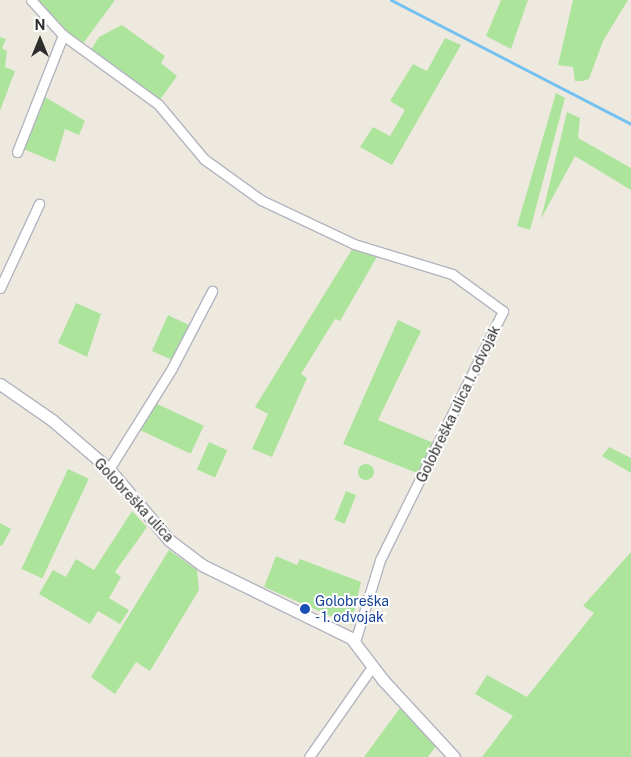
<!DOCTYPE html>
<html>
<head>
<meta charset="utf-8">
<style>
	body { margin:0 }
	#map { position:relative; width:631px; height:757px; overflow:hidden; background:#eee9df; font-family:"Public Sans",sans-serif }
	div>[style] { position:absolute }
	.green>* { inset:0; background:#ade49c; transform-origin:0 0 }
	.round { border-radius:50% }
	.stream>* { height:3px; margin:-1.5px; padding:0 1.5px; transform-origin:1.5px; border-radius:1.5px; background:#73c1f0 }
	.roads { filter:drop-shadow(1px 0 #b3b4c0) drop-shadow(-1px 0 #b3b4c0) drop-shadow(0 1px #b3b4c0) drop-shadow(0 -1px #b3b4c0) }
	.street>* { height:9px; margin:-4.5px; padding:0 4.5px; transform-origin:4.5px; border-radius:4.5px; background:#fff }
	.secondary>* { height:11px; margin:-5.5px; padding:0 5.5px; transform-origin:5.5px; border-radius:5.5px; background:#fff }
	.dots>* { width:14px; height:14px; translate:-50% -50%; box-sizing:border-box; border:2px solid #fff; border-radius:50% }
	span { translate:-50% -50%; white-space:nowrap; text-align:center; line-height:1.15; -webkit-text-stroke:4px #fff; paint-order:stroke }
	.street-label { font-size:14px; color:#2d2d2d }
	.transit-label { font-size:14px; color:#164399 }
	.left { translate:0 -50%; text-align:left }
	.north { position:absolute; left:15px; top:15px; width:50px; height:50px; -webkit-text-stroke:4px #fff; paint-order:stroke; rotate:0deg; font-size:14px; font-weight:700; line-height:20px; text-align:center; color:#2d2d2d }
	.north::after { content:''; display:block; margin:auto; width:18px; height:22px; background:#2d2d2d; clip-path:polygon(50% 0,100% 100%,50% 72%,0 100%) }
</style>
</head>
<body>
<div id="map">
	<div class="green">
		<div style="clip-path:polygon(35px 0,115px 0,82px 45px)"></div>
		<div style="clip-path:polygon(501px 0,528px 0,511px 49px,486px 36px)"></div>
		<div style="clip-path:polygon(573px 0,628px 0,603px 41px,589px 79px,583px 81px,575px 81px,573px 67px,558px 65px)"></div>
		<div style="clip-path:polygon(122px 25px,165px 56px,161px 63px,177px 76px,159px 101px,90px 51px,99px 37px)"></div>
		<div style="clip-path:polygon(0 37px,6px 39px,2px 48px,7px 51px,5px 67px,15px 71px,0 111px)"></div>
		<div style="clip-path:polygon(445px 38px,461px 45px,392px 165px,360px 147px,373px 127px,390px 136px,405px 110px,390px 101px,413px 64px,427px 71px)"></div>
		<div style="clip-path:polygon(556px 93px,565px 98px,530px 230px,517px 226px)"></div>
		<div style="clip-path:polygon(42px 95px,85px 121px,79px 135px,65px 129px,55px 162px,21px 148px)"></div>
		<div style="clip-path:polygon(567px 112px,580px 118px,578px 138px,631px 168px,631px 190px,575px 156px,541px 219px)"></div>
		<div style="clip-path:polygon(354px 246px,378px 255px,340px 321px,335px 319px,301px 374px,307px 378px,272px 457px,252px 449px,268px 414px,255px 407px)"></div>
		<div style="clip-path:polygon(76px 303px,101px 314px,87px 357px,58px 343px)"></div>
		<div style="clip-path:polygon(168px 315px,191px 326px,172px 360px,152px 351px)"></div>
		<div style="clip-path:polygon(398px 320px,421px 331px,378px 420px,436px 444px,420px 474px,343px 444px)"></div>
		<div style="left:153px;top:402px;width:56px;height:31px;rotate:25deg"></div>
		<div style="left:209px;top:442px;width:20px;height:30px;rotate:24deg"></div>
		<div style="clip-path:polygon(609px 447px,631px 458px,631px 473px,602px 456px)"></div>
		<div class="round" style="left:358px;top:464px;width:16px;height:16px"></div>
		<div style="left:68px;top:469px;width:23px;height:110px;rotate:25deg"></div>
		<div style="left:346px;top:491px;width:11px;height:31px;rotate:22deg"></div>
		<div style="clip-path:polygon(132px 511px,147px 527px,115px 572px,121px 577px,109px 598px,129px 610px,120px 624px,98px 611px,90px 624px,39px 594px,53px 570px,66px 577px,76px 559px,94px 570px)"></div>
		<div style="clip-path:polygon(0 523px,11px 529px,2px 546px,0 545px)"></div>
		<div style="clip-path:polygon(169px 550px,197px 570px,199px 590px,150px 671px,136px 662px,115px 694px,91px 677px)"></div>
		<div style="clip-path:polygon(631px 552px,631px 757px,482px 757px,513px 716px,475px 694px,487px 675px,527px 697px,594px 613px,583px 606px)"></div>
		<div style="clip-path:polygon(276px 556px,297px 565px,300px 559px,361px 582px,351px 625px,264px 587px)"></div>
		<div style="clip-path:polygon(400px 708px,436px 746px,428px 757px,364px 757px)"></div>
	</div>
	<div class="stream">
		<div style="left:391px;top:0;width:270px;rotate:27.3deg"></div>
	</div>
	<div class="roads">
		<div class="street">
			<div style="left:31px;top:0;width:47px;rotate:47.6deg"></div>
			<div style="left:63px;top:35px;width:117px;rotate:36deg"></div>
			<div style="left:158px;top:104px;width:72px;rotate:50.1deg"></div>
			<div style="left:204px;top:159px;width:70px;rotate:35.7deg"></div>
			<div style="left:261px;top:200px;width:103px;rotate:25.3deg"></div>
			<div style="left:354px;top:244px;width:102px;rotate:17deg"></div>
			<div style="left:452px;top:274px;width:63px;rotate:36deg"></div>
			<div style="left:503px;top:311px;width:278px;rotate:116.3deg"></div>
			<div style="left:380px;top:560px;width:86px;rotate:107deg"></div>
			<div style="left:17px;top:152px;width:126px;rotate:-68.5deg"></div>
			<div style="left:0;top:288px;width:93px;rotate:-65.1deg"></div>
			<div style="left:109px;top:469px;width:119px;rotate:-58deg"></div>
			<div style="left:172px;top:368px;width:87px;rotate:-62.5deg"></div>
			<div style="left:309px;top:757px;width:110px;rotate:-55deg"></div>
		</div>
		<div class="secondary">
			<div style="left:0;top:384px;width:63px;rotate:34.7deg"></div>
			<div style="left:52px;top:420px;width:75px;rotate:40.7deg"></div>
			<div style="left:109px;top:469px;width:93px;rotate:49.8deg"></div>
			<div style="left:169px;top:540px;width:41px;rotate:37.1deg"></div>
			<div style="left:202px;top:565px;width:166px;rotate:26.1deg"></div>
			<div style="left:351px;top:638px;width:53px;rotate:52.7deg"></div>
			<div style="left:383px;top:680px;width:105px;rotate:47.3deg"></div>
		</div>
	</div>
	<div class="dots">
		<div style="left:305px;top:609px;background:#1a4fb4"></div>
	</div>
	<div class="street-label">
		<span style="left:458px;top:404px;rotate:-64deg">Golobreška ulica I. odvojak</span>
		<span style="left:134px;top:500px;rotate:47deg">Golobreška ulica</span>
	</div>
	<div class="transit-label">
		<span class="left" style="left:315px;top:609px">Golobreška<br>- 1. odvojak</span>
	</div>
	<div class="north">N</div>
</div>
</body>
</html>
